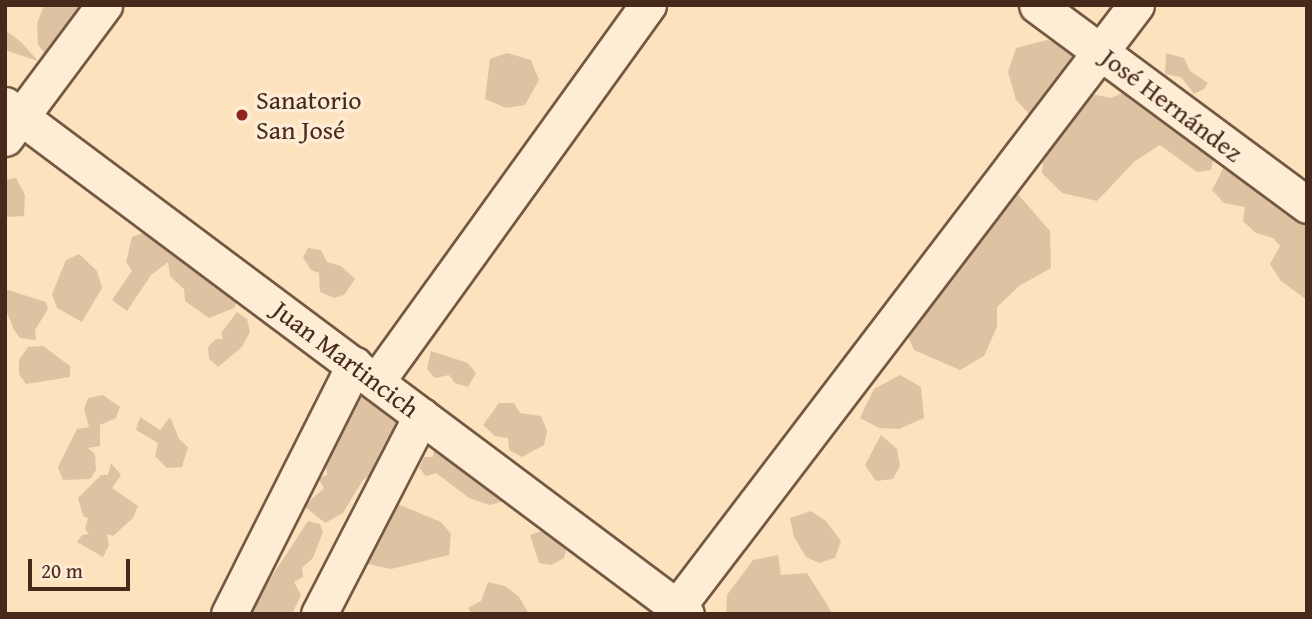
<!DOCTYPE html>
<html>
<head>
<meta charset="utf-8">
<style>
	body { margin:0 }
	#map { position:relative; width:1312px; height:619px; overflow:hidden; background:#fde2be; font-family:"Gentium Book Plus",serif }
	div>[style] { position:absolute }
	.green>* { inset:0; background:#dec3a2 }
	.roads { filter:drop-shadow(2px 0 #745844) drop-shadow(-2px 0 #745844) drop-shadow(0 2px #745844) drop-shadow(0 -2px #745844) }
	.minor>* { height:35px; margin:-17.5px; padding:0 17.5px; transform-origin:17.5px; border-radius:17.5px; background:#feecd5 }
	.dots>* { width:19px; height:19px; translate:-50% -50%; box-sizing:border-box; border:4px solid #feecd5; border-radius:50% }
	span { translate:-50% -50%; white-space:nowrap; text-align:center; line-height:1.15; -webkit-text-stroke:7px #feecd5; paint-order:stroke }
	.poi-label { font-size:26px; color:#462a1c }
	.left { translate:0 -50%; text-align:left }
	.street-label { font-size:26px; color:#462a1c }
	.frame { position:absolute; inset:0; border:7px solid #462a1c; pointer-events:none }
	.scale { position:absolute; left:28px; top:559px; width:102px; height:32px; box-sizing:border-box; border:4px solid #462a1c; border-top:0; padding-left:9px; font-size:21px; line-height:24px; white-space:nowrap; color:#462a1c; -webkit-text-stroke:5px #feecd5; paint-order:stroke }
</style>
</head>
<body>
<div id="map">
	<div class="green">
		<div style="clip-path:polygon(44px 5px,96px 5px,81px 24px,62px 30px,47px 56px,38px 45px,37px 24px)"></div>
		<div style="clip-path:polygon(5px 30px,21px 42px,38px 61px,5px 50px)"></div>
		<div style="clip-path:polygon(1047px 40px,1078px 49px,1078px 74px,1034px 119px,1016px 100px,1008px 72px,1016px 48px)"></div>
		<div style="clip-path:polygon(507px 53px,531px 60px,539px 80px,525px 105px,506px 108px,485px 99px,490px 59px)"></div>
		<div style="clip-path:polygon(1166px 53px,1184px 58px,1190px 71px,1208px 83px,1204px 89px,1194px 94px,1181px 77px,1165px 74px)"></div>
		<div style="clip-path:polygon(1128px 91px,1215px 153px,1211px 170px,1197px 172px,1160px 145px,1135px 161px,1097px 201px,1062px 193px,1042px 173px,1046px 129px,1086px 93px,1111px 98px)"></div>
		<div style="clip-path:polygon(1225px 165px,1307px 194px,1307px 300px,1281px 281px,1270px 264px,1280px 246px,1273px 238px,1256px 233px,1243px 221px,1245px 207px,1224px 203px,1212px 190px)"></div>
		<div style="clip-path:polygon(16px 178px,25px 195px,24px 216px,5px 217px,5px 180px)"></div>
		<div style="clip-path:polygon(1016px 192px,1050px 231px,1051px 268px,1019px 286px,997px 307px,997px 327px,984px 356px,960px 370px,914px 350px,901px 321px,983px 205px)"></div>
		<div style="clip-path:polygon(148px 231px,240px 297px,234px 308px,209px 318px,185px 301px,184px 289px,170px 276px,168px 262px,151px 275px,127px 311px,112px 300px,132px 271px,126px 262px,132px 237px)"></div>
		<div style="clip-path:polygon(308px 248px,321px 250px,327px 262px,341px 266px,355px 279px,344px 295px,334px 298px,320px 292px,319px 273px,311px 270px,303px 257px)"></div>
		<div style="clip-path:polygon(79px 254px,97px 271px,102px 288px,82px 322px,57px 308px,52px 294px,66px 260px)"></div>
		<div style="clip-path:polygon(5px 289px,46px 302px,48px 309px,35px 330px,36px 340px,20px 338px,14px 330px,6px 310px)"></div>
		<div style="clip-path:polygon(237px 312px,247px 319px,250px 332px,242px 347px,218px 367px,209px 359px,208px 347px,216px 339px,223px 339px,221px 333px)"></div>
		<div style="clip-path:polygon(43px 346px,70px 366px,70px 377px,26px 384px,19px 374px,19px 360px,28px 347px)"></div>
		<div style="clip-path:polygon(431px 351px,468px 363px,476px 373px,468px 387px,455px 383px,449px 375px,435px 378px,427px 369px)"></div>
		<div style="clip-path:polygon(900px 375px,921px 387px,924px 418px,899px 429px,879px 428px,860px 418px,874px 389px)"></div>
		<div style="clip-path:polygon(103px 395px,120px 407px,116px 418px,100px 425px,100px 446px,88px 448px,95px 454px,96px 470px,90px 479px,63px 480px,58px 467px,77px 429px,89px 427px,84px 409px,88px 398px)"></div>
		<div style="clip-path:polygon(360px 398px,385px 398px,402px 412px,402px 427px,383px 467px,363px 480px,343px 513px,325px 523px,304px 506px,324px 488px,318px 478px,327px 475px,324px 447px,345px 407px)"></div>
		<div style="clip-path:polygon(499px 403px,514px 403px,520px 413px,541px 416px,547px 431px,544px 445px,522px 457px,509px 450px,508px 438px,495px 436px,483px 425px)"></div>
		<div style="clip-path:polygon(140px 417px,160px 430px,170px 417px,179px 439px,188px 447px,182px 467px,167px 468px,155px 456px,158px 443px,136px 430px)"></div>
		<div style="clip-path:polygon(881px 435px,897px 449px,900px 466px,893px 479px,876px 481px,865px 465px)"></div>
		<div style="clip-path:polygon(434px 445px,511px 499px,490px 505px,469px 498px,436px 473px,426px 476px,419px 468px,424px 457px,433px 457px)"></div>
		<div style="clip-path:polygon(111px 463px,121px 475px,112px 488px,138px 506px,133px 518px,113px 536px,107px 534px,109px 545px,103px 557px,77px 542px,82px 535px,89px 534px,85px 529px,88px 518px,83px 516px,78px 498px,101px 475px,108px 475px)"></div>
		<div style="clip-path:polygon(395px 503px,441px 522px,451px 534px,449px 555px,391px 569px,363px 563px)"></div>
		<div style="clip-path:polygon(811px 511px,826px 521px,841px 541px,835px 558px,819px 563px,806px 557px,794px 537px,790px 518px)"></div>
		<div style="clip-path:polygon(308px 521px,320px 524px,323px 532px,313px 558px,302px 568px,303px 577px,294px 582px,301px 595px,292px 614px,235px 614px,255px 582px,266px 585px)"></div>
		<div style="clip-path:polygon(551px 528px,567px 547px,564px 558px,551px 565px,539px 563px,530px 535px)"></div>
		<div style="clip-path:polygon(778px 555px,781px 575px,807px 573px,833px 614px,726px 614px,727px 595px,753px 560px)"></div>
		<div style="clip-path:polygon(488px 582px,505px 586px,519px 597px,529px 614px,472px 614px,468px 608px,481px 601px)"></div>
	</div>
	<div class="roads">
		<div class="minor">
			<div style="left:1037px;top:5px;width:336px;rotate:36.5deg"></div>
			<div style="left:5px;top:105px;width:850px;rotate:36.78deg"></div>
			<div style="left:5px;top:138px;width:166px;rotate:-53.3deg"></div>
			<div style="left:376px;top:382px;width:465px;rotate:-54.2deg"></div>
			<div style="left:677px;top:607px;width:757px;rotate:-52.68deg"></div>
			<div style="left:229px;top:614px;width:279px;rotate:-63.3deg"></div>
			<div style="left:319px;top:614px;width:223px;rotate:-62.7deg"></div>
		</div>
	</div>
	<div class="dots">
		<div style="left:242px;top:115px;background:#8f2418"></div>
	</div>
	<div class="poi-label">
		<span class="left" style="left:256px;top:115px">Sanatorio<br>San José</span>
	</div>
	<div class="street-label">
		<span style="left:1172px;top:105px;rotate:37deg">José Hernández</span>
		<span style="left:346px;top:359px;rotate:37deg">Juan Martincich</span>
	</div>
	<div class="frame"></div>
	<div class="scale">20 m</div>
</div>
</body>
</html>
